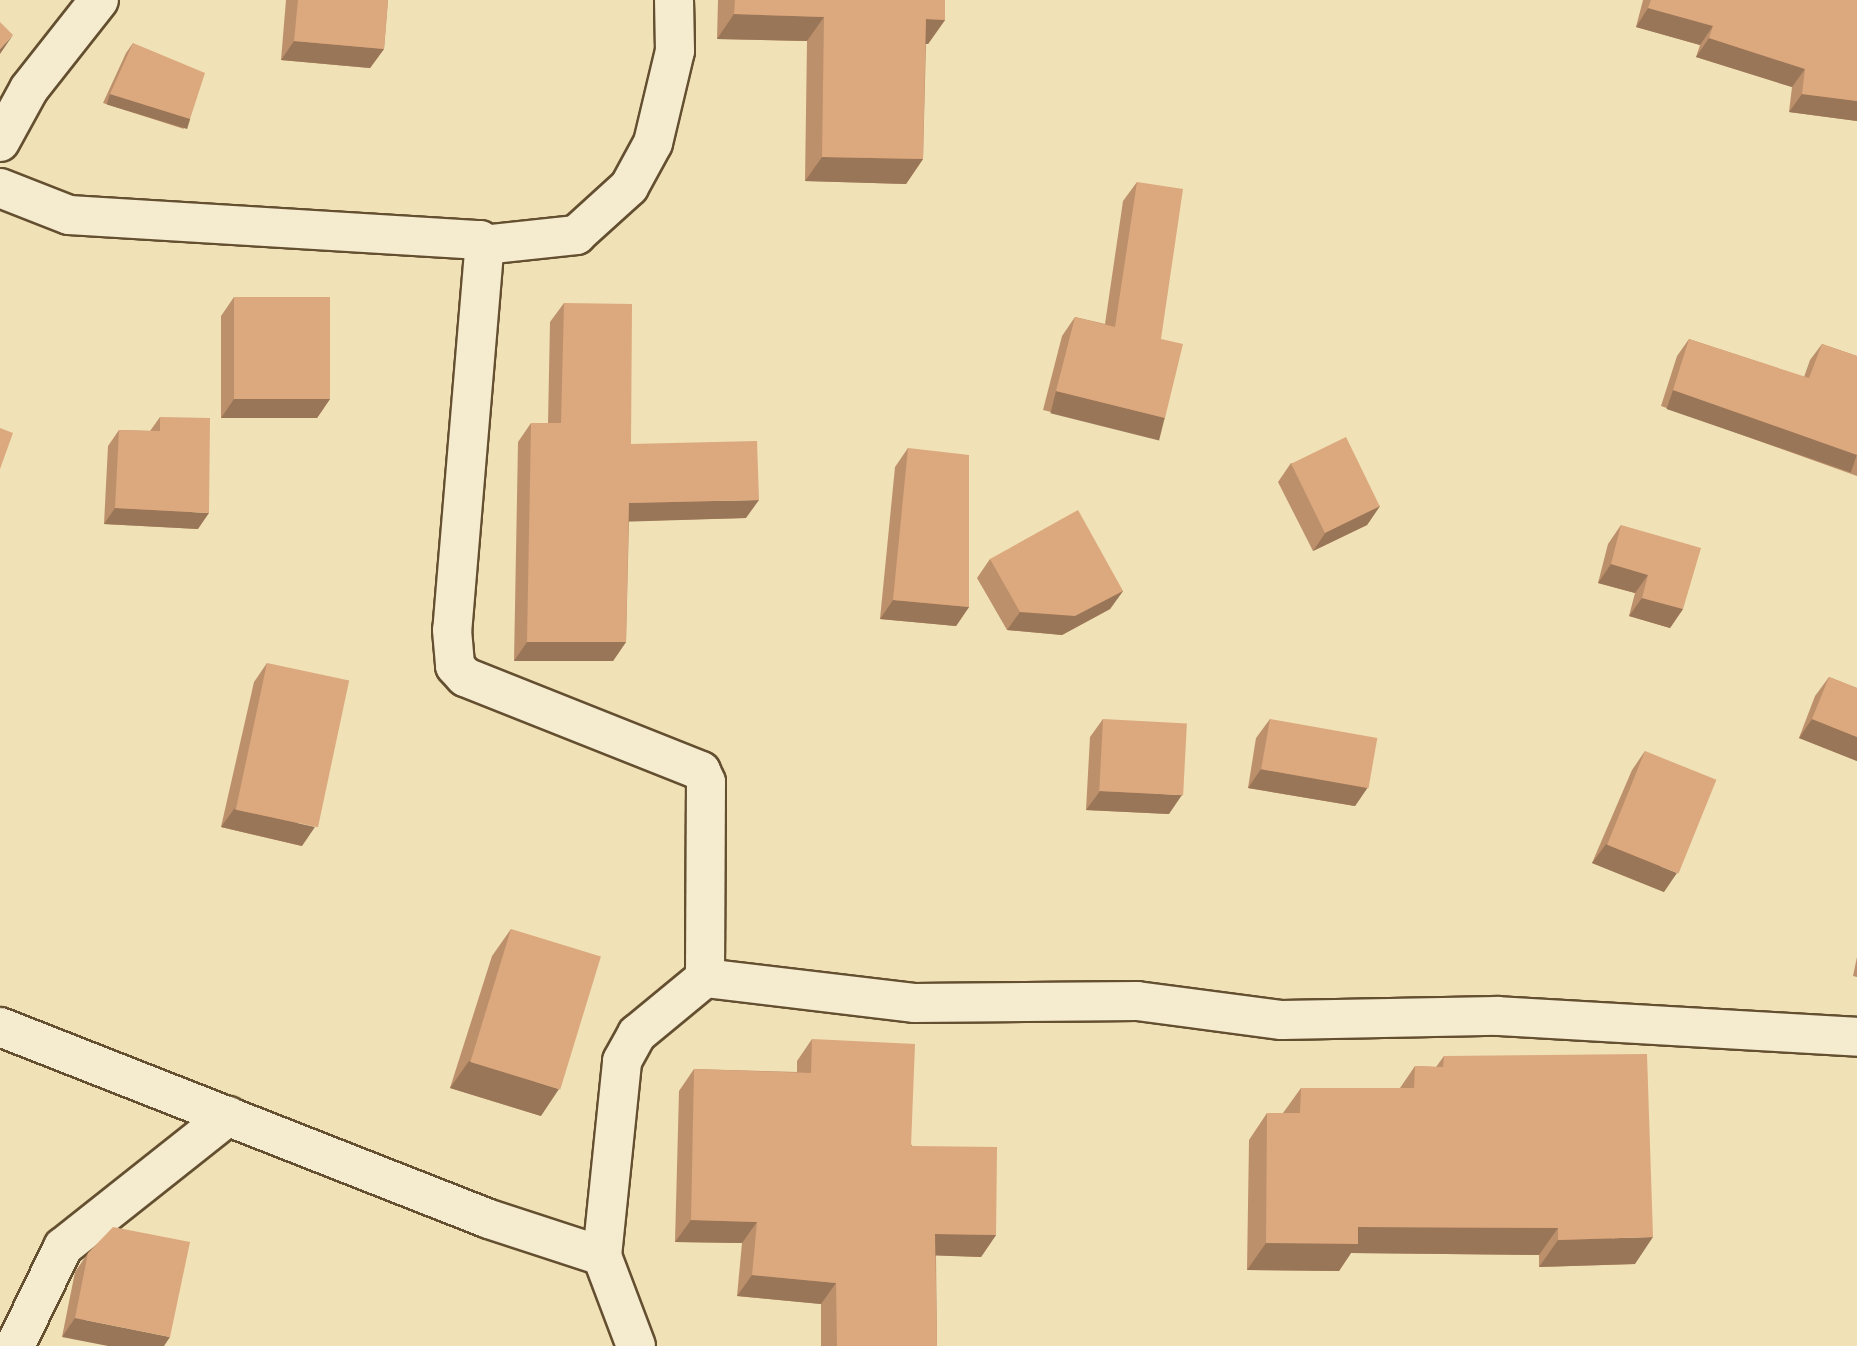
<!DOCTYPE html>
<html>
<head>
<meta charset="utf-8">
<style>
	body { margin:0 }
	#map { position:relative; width:1857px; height:1346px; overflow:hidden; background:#f0e1b6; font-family:"EB Garamond",serif }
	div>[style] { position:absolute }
	.roads { filter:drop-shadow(2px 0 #644f30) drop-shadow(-2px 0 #644f30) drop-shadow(0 2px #644f30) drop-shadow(0 -2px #644f30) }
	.minor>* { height:38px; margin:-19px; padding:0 19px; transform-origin:19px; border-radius:19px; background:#f5ecd0 }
	.wall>* { inset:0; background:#bd906c }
	.shaded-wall>* { inset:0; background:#9a7658; transform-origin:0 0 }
	.building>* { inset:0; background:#dca87e; transform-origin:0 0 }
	span { translate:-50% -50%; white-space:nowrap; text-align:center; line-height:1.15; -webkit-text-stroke:7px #f5ecd0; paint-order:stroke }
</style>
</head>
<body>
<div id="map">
	<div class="roads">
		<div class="minor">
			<div style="left:0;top:142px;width:60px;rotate:-61.3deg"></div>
			<div style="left:29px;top:89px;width:113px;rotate:-51.8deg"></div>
			<div style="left:0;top:188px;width:74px;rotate:21.4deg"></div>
			<div style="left:69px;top:215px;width:412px;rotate:3.5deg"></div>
			<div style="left:480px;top:240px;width:13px;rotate:72deg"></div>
			<div style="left:484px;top:252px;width:379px;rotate:94.8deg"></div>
			<div style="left:452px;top:630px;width:36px;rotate:85deg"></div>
			<div style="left:455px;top:666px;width:15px;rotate:48deg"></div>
			<div style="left:465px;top:677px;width:254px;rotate:21.7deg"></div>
			<div style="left:701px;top:771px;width:12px;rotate:66deg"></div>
			<div style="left:706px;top:782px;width:196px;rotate:90.3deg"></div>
			<div style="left:705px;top:978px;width:210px;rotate:6.8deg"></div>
			<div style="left:914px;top:1003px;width:223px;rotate:-0.5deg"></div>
			<div style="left:1137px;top:1001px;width:146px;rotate:7.5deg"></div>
			<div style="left:1282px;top:1020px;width:215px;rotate:-1.1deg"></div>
			<div style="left:1497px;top:1016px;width:361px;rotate:3.3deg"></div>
			<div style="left:483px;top:245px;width:94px;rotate:-6.1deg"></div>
			<div style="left:576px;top:235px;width:72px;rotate:-42.2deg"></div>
			<div style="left:629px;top:187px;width:50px;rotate:-61.4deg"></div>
			<div style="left:653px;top:143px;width:95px;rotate:-76.6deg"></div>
			<div style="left:675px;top:51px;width:51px;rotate:-91.1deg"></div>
			<div style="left:0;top:1027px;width:525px;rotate:21.44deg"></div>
			<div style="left:489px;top:1219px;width:119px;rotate:18.1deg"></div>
			<div style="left:602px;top:1256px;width:196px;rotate:-84.1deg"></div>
			<div style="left:622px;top:1061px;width:31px;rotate:-61deg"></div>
			<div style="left:637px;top:1034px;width:88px;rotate:-39.5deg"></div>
			<div style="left:602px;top:1256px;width:96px;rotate:69.3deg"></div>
			<div style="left:15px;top:1346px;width:110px;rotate:-64.1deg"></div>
			<div style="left:63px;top:1247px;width:211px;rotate:-38.4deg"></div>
		</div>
	</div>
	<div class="wall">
		<div style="clip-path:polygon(286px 0,388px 0,384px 49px,370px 68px,281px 60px)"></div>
		<div style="clip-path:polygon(718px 0,945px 0,945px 20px,928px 44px,926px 44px,923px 159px,906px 184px,805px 181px,807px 41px,717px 39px)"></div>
		<div style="clip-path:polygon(1643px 0,1857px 0,1857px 121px,1789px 112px,1792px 87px,1696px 57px,1700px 45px,1636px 27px)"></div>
		<div style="clip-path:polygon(133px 43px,184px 129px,103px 103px,126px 53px)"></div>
		<div style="clip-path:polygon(1137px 182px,1161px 339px,1165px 418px,1152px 437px,1043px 410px,1062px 336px,1075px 317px,1105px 324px,1123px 201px)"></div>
		<div style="clip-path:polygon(234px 297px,330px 399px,317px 418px,221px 418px,221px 316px)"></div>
		<div style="clip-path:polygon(564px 303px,631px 444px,746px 518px,629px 521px,626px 642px,613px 661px,514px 661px,518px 442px,531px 423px,548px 423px,550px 322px)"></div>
		<div style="clip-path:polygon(1689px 339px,1804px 377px,1810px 360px,1822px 344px,1857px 356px,1857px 476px,1661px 406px,1677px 356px)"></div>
		<div style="clip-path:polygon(160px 417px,198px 529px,104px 524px,108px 446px,119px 430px,150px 431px)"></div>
		<div style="clip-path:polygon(908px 448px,969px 607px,956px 626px,880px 619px,895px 467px)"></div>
		<div style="clip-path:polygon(1291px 463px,1380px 506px,1367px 525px,1313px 551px,1278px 482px)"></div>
		<div style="clip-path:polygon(1621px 525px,1683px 609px,1670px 628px,1629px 616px,1635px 593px,1598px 583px,1608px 544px)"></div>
		<div style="clip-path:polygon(990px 559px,1123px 591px,1110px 609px,1062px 635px,1007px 630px,977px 578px)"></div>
		<div style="clip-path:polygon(267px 663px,302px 846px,221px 827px,254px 682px)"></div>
		<div style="clip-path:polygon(1829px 677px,1857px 688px,1857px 761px,1799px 738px,1815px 696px)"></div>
		<div style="clip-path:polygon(1103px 719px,1169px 814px,1086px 810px,1090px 737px)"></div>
		<div style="clip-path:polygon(1270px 719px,1368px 787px,1355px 806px,1248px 788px,1256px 738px)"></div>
		<div style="clip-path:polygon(1645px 751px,1664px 892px,1592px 863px,1632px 770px)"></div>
		<div style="clip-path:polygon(511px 929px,541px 1116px,450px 1088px,492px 956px)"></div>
		<div style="clip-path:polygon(1857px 957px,1857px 977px,1853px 976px)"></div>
		<div style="clip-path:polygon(812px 1039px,996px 1235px,981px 1257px,936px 1255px,937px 1346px,821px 1346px,821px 1304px,737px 1296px,742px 1243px,675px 1242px,679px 1091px,694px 1069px,797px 1072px,797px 1061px)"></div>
		<div style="clip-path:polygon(1444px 1056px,1635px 1264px,1539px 1267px,1539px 1255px,1351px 1253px,1339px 1271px,1247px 1270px,1249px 1140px,1267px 1113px,1283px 1113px,1301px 1088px,1400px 1088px,1415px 1066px,1436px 1067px)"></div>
		<div style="clip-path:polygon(190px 1242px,62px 1337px,75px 1272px,88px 1253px)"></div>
	</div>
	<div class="shaded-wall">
		<div style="clip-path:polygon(1648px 8px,1713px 26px,1700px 45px,1636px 27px)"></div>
		<div style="clip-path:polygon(734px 14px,824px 17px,807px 41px,717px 39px)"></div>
		<div style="clip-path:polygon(926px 19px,945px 20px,928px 44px,909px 44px)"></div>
		<div style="clip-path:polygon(13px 35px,0 54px,0 49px)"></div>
		<div style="clip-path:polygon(1709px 38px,1805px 69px,1792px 87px,1696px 57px)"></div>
		<div style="clip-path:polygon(294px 41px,384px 49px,370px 68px,281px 60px)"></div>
		<div style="left:110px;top:94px;width:84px;height:11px;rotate:17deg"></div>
		<div style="clip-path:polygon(1802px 94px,1857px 101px,1857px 121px,1789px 112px)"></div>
		<div style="clip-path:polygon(822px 157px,923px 159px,906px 184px,805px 181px)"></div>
		<div style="left:1673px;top:390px;width:195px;height:20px;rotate:19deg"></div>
		<div style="left:1056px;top:391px;width:112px;height:23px;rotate:14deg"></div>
		<div style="clip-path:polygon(234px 399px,330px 399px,317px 418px,221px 418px)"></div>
		<div style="clip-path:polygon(759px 500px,746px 518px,616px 522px,629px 503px)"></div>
		<div style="clip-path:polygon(1380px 506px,1367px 525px,1313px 551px,1326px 532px)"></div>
		<div style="clip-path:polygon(115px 508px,209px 513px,198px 529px,104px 524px)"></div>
		<div style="clip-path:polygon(1611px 564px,1648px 575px,1635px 593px,1598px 583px)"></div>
		<div style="clip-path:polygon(1123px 591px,1110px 609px,1062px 635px,1007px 630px,1020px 612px)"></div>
		<div style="clip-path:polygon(1642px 598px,1683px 609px,1670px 628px,1629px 616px)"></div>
		<div style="clip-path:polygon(893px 600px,969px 607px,956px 626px,880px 619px)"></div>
		<div style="clip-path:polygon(527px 642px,626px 642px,613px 661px,514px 661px)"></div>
		<div style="clip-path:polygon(1812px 719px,1857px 737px,1857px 761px,1799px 738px)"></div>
		<div style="clip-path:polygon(1261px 769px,1368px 787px,1355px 806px,1248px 788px)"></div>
		<div style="clip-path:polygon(1100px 791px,1182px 795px,1169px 814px,1086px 810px)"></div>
		<div style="clip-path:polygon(234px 809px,315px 827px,302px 846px,221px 827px)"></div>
		<div style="clip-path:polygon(1606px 844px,1677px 873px,1664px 892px,1592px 863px)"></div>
		<div style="clip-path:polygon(469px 1061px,559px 1089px,541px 1116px,450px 1088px)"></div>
		<div style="clip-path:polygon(691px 1220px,757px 1222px,742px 1243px,675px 1242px)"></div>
		<div style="clip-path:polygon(1358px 1227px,1558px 1228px,1539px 1255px,1351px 1253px,1339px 1271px,1247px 1270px,1266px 1243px)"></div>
		<div style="clip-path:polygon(935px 1234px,996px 1235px,981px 1257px,920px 1255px)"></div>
		<div style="clip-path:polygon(1653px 1237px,1635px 1264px,1539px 1267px,1558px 1240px)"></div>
		<div style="clip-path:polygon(752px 1275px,836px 1283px,821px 1304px,737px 1296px)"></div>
		<div style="clip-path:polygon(75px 1318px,170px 1337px,164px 1346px,108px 1346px,62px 1337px)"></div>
	</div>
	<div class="building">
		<div style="clip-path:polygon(298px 0,388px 0,384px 49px,294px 41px)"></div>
		<div style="clip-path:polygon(735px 0,945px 0,945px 20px,926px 19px,923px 159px,822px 157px,824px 17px,734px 14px)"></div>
		<div style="clip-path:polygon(1651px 0,1857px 0,1857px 101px,1802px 94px,1805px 69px,1709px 38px,1713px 26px,1648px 8px)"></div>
		<div style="clip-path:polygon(0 22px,13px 35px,0 49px)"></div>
		<div style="clip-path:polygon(133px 43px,205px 73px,190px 119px,110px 94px)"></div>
		<div style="clip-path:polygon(1137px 182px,1183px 189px,1161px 339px,1183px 344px,1165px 418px,1056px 391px,1075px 317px,1115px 327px)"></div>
		<div style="left:234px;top:297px;width:96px;height:102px"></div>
		<div style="clip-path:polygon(564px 303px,632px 304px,631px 444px,757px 441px,759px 500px,629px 503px,626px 642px,527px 642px,531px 423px,561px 423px)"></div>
		<div style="clip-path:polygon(1689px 339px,1809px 378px,1822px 344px,1857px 356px,1857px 455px,1673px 390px)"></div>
		<div style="clip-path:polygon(160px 417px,210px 418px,209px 513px,115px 508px,119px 430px,160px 431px)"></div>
		<div style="clip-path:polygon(0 428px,13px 433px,0 469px)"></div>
		<div style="left:1346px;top:437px;width:77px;height:61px;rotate:64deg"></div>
		<div style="clip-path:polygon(908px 448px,969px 455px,969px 607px,893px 600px)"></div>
		<div style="clip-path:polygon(1078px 510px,1123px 591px,1075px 616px,1020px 612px,990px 559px)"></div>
		<div style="clip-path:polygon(1621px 525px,1701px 548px,1683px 609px,1642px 598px,1648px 575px,1611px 564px)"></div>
		<div style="left:267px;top:663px;width:84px;height:150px;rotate:12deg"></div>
		<div style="clip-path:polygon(1829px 677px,1857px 688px,1857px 737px,1812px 719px)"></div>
		<div style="left:1103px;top:719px;width:84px;height:72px;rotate:3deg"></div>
		<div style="left:1270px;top:719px;width:109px;height:51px;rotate:10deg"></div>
		<div style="left:1645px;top:751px;width:77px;height:101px;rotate:22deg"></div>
		<div style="left:511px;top:929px;width:94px;height:139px;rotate:17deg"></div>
		<div style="clip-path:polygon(812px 1039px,915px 1044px,911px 1146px,997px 1147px,996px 1235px,935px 1234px,937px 1346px,837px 1346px,836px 1283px,752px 1275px,757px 1222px,691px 1220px,694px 1069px,811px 1073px)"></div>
		<div style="clip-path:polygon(1647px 1054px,1653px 1237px,1558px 1240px,1558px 1228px,1358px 1227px,1358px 1244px,1266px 1243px,1267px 1113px,1300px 1113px,1301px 1088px,1414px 1088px,1415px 1066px,1443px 1067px,1444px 1056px)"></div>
		<div style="clip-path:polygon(113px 1227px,190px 1242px,170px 1337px,75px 1318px,88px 1253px)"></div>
	</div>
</div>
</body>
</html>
